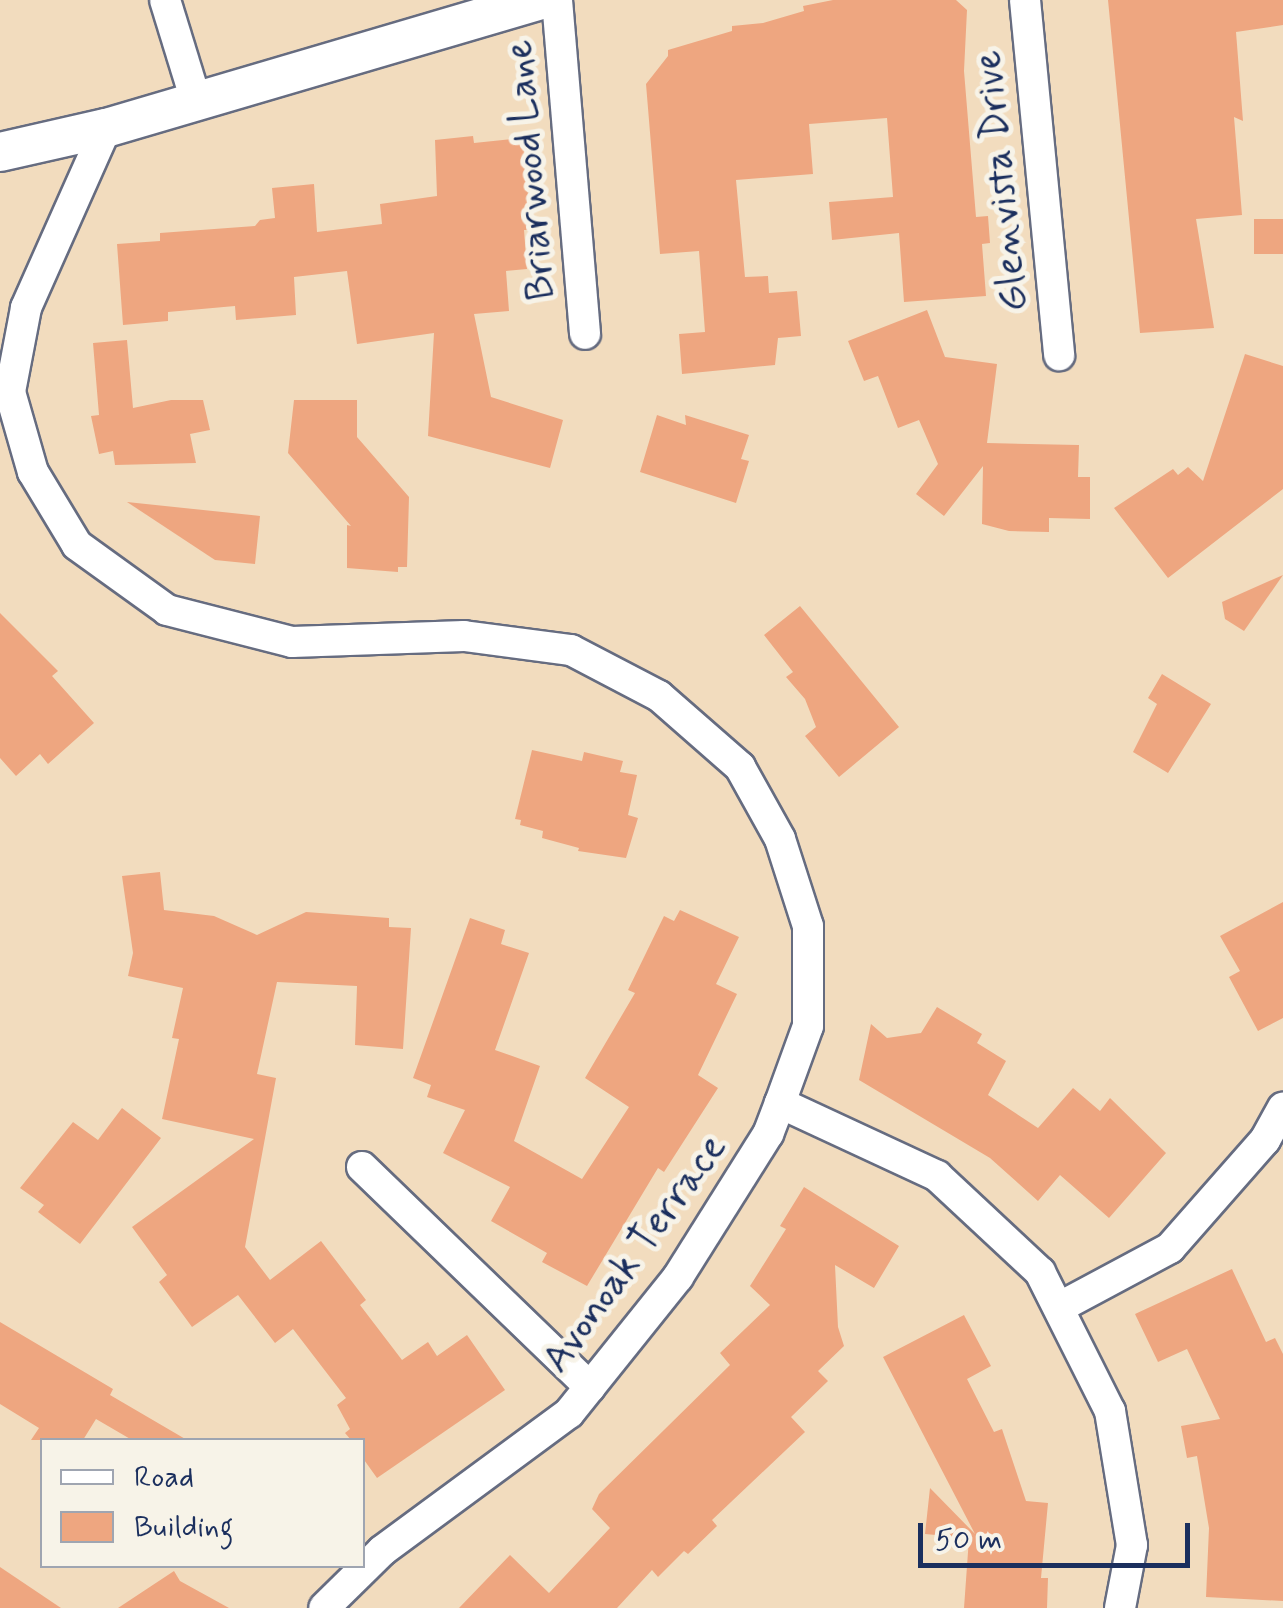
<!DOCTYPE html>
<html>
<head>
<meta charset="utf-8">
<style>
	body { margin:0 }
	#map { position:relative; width:1283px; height:1608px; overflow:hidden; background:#f2dcbe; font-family:Mynerve,sans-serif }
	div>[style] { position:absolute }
	.building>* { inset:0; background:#eea680; transform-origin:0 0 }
	.roads { filter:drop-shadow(2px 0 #666c80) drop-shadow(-2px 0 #666c80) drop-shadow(0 2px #666c80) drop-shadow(0 -2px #666c80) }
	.minor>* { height:30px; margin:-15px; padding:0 15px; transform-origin:15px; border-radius:15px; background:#fff }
	.tertiary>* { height:38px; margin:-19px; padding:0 19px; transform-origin:19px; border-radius:19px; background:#fff }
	span { translate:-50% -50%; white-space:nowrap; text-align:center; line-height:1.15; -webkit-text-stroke:10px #f7f3e8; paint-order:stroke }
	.street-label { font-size:40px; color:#1b2f5e }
	.legend { position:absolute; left:40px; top:1438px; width:325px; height:130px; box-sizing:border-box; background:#f7f3e8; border:2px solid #9fa5b1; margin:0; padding:12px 18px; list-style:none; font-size:30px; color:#1b2f5e }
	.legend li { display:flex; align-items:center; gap:20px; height:50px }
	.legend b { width:50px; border:2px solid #9fa5b1 }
	.scale { position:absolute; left:918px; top:1523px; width:272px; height:45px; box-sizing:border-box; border:5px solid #1b2f5e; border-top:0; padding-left:12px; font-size:30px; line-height:35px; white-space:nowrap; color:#1b2f5e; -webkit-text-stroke:8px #f7f3e8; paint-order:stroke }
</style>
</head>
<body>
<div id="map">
	<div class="building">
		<div style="clip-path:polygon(833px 0,956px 0,967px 10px,964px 71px,976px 217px,988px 216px,990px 243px,982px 244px,986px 296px,904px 302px,899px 233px,832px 240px,829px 202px,893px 197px,887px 118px,809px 124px,813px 174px,736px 180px,745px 277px,768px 276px,769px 293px,797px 291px,801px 336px,778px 338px,775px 365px,682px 374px,679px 334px,705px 332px,699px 251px,660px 254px,646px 84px,668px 56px,668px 50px,732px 31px,732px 26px,763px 23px,804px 11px,803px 6px)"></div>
		<div style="clip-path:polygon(1108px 0,1283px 0,1283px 25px,1236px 32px,1243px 121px,1234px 117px,1242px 215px,1196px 219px,1214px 328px,1140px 333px)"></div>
		<div style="clip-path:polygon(473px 136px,474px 143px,523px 138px,531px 230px,524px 230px,527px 269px,506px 271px,509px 311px,474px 314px,491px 397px,563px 420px,550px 468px,428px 436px,434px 333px,357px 344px,347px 271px,294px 277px,296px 315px,236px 320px,235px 306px,168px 312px,168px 321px,123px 325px,117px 244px,160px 241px,160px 233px,255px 226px,260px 220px,275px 218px,272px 188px,314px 184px,317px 232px,382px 224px,380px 204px,437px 196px,435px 140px)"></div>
		<div style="left:1283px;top:219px;width:35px;height:29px;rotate:90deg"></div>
		<div style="clip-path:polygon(927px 310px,945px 357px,997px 364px,987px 443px,1079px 445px,1078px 477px,1090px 477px,1090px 519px,1049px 518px,1049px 532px,1009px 531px,982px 524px,983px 466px,944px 516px,916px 494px,938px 464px,919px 420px,898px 428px,878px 376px,864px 381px,848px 341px)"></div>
		<div style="clip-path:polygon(127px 340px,133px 408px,171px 400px,203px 400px,210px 430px,190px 434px,196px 463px,115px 465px,113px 451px,99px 454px,91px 416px,99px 415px,93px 343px)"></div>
		<div style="clip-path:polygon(1245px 354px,1283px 366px,1283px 489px,1168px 578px,1114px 508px,1173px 469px,1178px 475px,1188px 467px,1203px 481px)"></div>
		<div style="clip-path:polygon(294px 400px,357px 400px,357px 437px,409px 497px,407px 567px,398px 567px,398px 572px,347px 568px,347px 525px,351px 526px,288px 453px)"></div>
		<div style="clip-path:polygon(657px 415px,686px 425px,685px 415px,749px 435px,741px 459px,749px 461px,736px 503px,640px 472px)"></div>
		<div style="clip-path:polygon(127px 502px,260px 516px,255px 564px,215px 560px)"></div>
		<div style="clip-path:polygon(1283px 575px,1244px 631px,1225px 619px,1222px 602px)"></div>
		<div style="clip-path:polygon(800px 606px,899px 727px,839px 777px,805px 736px,816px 727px,805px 699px,786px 677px,793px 672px,764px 635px)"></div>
		<div style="clip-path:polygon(0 613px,58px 671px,52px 676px,94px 723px,48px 764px,40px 754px,16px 776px,0 758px)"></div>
		<div style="clip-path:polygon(1162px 674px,1211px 704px,1168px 773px,1133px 752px,1157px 704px,1148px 698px)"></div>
		<div style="clip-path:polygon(532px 750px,582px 761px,584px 752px,623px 761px,620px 772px,637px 775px,628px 815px,638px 818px,626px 858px,578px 851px,579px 848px,542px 838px,543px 831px,520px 825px,521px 820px,515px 819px)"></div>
		<div style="clip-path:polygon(160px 872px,164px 910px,214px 916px,257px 935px,306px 912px,389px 918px,389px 927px,411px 928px,403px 1049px,355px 1045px,357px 986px,277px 982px,257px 1074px,276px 1078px,245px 1247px,270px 1280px,321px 1241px,366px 1300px,360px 1305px,402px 1360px,428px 1342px,437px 1356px,467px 1335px,505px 1390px,377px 1478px,362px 1457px,362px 1440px,351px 1440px,345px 1433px,350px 1429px,337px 1405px,346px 1398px,293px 1329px,275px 1343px,238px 1295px,192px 1327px,159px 1282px,167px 1275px,132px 1227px,254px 1139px,162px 1119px,179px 1039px,172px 1038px,183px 988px,128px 976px,133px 953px,122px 876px)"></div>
		<div style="clip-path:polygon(1283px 902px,1283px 1018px,1258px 1031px,1229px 977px,1240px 971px,1220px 936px)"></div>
		<div style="clip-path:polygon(680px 910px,739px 937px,716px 984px,737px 994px,698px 1075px,718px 1088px,664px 1172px,658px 1168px,587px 1286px,542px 1262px,547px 1253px,491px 1221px,510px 1187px,443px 1153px,465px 1110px,427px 1097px,431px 1085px,413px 1078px,470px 918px,505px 930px,501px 944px,529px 953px,495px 1050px,540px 1066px,514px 1141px,582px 1179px,629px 1107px,585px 1078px,635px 993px,628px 990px,664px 916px,674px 921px)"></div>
		<div style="clip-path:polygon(937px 1007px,982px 1034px,977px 1043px,1006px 1061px,988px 1095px,1038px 1128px,1073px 1088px,1100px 1111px,1110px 1098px,1166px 1153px,1109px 1218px,1060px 1175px,1038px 1201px,990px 1158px,859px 1080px,871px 1024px,887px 1038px,921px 1033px)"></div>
		<div style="clip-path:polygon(122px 1108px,161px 1138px,80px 1244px,38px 1212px,44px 1205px,20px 1188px,73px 1122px,98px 1140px)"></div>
		<div style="clip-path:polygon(804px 1187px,899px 1246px,874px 1288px,835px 1265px,838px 1327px,844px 1346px,818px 1371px,828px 1381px,791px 1417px,805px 1432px,712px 1520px,717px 1526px,688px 1554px,684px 1551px,658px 1577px,652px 1570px,617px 1608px,459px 1608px,510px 1555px,549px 1593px,610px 1528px,592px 1509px,599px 1494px,730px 1365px,720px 1353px,770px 1305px,750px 1286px,786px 1229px,780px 1226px)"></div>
		<div style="clip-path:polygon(1232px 1269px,1266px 1342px,1275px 1338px,1283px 1354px,1283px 1601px,1206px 1597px,1209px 1528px,1197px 1456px,1187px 1458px,1181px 1426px,1220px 1419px,1187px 1349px,1158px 1362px,1135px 1314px)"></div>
		<div style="clip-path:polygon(964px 1315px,991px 1366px,967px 1379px,994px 1432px,1002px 1429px,1026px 1501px,1048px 1503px,1041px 1578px,1048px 1578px,1047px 1608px,964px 1608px,969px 1538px,925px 1534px,930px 1488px,975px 1534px,883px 1357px)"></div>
		<div style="clip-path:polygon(0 1322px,113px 1389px,110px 1395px,187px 1440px,132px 1440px,96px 1419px,83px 1440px,31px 1440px,39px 1428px,0 1404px)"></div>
		<div style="clip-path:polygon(0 1567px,61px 1608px,0 1608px)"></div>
		<div style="clip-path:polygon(174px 1571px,180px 1581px,229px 1608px,118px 1608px)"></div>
	</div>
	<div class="roads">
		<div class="minor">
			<div style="left:165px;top:0;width:106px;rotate:72.9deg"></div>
			<div style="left:557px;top:0;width:335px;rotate:85.2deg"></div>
			<div style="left:1025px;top:0;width:357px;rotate:84.5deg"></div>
			<div style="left:106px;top:128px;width:197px;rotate:114deg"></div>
			<div style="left:26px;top:308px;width:86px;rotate:100.8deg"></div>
			<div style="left:10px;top:392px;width:83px;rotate:74deg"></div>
			<div style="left:33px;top:472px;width:85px;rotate:58.9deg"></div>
			<div style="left:77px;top:545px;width:111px;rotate:35.8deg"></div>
			<div style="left:167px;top:610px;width:129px;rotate:14.4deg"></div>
			<div style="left:292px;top:642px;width:172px;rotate:-2deg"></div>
			<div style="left:464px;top:636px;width:108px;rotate:7.5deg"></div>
			<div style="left:571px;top:650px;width:99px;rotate:27.6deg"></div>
			<div style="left:659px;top:696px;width:108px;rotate:41.2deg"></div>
			<div style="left:740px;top:767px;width:82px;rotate:60.9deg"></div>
			<div style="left:780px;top:839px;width:91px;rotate:72.2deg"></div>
			<div style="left:808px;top:926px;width:100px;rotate:90deg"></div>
			<div style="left:808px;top:1026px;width:82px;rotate:110deg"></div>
			<div style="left:780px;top:1103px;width:33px;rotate:111deg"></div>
			<div style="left:768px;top:1134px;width:169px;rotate:122.2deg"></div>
			<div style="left:678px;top:1277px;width:174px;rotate:128.7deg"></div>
			<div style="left:569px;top:1413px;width:232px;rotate:143.6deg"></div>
			<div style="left:382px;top:1551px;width:81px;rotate:135.5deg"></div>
			<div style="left:780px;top:1103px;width:173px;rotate:24.9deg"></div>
			<div style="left:937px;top:1176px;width:141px;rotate:43deg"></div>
			<div style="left:1040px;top:1272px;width:156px;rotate:63.3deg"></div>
			<div style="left:1110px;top:1411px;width:136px;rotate:80.7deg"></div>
			<div style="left:1132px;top:1545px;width:64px;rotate:100.8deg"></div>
			<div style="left:362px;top:1167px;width:317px;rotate:44deg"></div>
			<div style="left:1060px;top:1307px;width:125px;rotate:-28.2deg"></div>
			<div style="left:1170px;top:1248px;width:144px;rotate:-48.7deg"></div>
			<div style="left:1265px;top:1140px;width:37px;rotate:-61deg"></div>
		</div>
		<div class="tertiary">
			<div style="left:0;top:152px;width:109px;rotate:-12.8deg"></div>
			<div style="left:106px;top:128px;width:454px;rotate:-16.4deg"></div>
		</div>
	</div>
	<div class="street-label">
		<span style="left:531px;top:170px;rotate:-95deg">Briarwood Lane</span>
		<span style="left:1002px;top:181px;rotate:-96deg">Glenvista Drive</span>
		<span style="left:635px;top:1254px;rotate:-54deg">Avonoak Terrace</span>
	</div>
	<ul class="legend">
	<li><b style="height:12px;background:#fff"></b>Road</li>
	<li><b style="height:28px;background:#eea680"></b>Building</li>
	</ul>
	<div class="scale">50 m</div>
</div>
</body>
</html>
